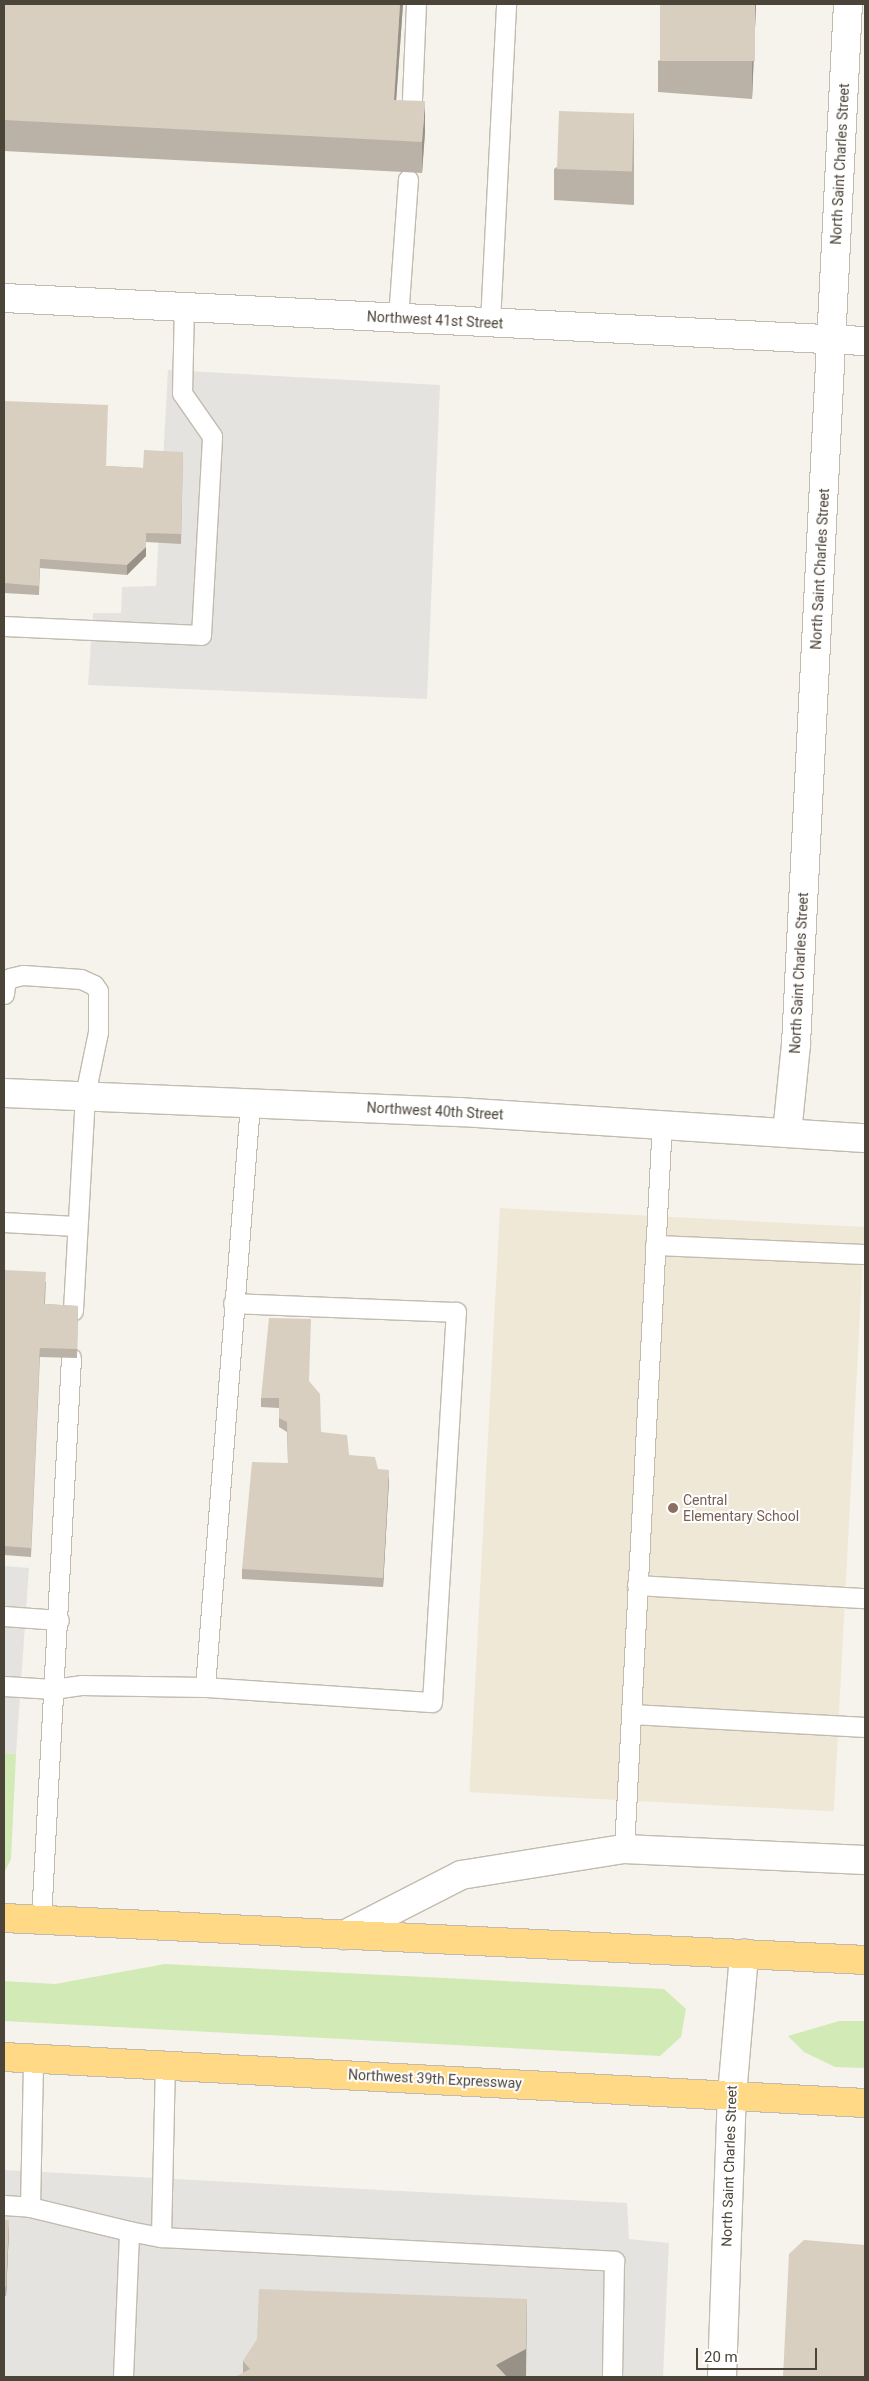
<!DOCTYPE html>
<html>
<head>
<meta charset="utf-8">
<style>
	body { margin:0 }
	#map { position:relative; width:869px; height:2381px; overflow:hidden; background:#f6f3ec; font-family:Roboto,sans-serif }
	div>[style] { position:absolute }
	.education>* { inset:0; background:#efe8d6; transform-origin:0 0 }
	.green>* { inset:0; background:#d2eab5 }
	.parking>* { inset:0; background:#e5e3e0 }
	.roads { filter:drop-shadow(1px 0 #c2bbae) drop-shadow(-1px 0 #c2bbae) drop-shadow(0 1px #c2bbae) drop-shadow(0 -1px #c2bbae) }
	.service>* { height:19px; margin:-9.5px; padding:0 9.5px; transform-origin:9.5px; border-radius:9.5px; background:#fff }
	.minor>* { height:28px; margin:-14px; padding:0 14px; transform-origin:14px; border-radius:14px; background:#fff }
	.trunk>* { height:28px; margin:-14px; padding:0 14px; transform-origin:14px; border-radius:14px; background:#ffd985 }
	.wall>* { inset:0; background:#bab2a6 }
	.shaded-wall>* { inset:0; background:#979187; transform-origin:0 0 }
	.building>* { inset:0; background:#d8cfc1; transform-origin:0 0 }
	.dots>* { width:14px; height:14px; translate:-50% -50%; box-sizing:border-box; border:2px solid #fff; border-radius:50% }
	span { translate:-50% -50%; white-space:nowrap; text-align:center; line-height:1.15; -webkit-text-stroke:4px #fff; paint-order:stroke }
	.street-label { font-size:14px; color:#4b4439 }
	.education-label { font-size:14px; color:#785e54 }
	.left { translate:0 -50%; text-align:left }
	.frame { position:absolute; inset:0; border:5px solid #4b4439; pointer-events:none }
	.scale { position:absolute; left:696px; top:2348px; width:121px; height:22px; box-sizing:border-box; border:2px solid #4b4439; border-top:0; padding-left:6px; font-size:15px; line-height:18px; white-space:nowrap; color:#4b4439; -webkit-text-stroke:4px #fff; paint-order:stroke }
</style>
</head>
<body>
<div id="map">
	<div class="education">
		<div style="left:500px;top:1208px;width:365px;height:585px;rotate:3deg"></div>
	</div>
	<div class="green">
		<div style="clip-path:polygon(4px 1753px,16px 1754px,11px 1859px,4px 1873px)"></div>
		<div style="clip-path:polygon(165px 1964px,664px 1989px,686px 2009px,681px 2037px,660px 2056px,4px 2021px,4px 1981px,55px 1984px)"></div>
		<div style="clip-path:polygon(839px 2021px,865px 2021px,865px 2068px,835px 2067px,804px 2052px,788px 2036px)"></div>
	</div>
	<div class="parking">
		<div style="clip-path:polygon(168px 370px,440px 385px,427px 699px,88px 685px,93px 613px,121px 613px,122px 587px,156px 586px)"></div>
		<div style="clip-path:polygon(4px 1566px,29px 1568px,16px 1754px,4px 1753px)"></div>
		<div style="clip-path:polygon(4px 2170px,627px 2203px,629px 2239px,669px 2243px,663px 2377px,4px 2377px)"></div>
	</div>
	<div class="roads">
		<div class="service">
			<div style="left:411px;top:123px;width:119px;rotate:-87.6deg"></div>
			<div style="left:398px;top:318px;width:139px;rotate:-85.9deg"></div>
			<div style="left:490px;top:322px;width:318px;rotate:-87.1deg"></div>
			<div style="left:4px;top:626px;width:197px;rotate:2.6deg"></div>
			<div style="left:201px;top:635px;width:199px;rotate:-86.8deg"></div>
			<div style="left:212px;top:436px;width:52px;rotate:-124.9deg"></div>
			<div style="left:182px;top:393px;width:86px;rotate:-88.7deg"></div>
			<div style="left:4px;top:994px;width:10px;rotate:-84deg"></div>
			<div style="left:5px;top:984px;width:8px;rotate:-50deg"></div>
			<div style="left:10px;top:978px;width:13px;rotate:-13deg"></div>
			<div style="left:23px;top:975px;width:58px;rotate:3.9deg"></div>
			<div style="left:81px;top:979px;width:14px;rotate:25deg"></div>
			<div style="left:94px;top:985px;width:7px;rotate:56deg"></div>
			<div style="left:98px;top:991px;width:41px;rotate:90deg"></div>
			<div style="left:98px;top:1032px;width:64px;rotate:101.7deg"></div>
			<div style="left:85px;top:1095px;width:216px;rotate:93.2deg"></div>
			<div style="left:4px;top:1222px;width:71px;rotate:3.2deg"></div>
			<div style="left:655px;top:1245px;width:210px;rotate:2.5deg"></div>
			<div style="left:637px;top:1585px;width:228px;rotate:3.3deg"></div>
			<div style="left:4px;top:1616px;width:55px;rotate:4.2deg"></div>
			<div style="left:4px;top:1686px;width:49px;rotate:3.5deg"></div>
			<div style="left:53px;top:1689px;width:28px;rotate:-8deg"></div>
			<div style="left:81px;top:1685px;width:124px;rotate:0.9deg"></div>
			<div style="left:205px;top:1687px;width:227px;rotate:3.8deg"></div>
			<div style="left:432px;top:1702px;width:391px;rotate:-86.5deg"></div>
			<div style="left:456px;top:1312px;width:223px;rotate:-177.7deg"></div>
			<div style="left:205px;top:1687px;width:586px;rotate:-85.59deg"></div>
			<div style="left:632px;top:1714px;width:233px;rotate:3.2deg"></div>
			<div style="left:624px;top:1849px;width:728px;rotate:-87.01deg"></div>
			<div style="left:41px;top:1919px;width:562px;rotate:-86.94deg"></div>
			<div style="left:4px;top:2205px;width:26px;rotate:4deg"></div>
			<div style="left:30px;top:2207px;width:148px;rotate:-88.8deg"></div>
			<div style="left:30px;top:2207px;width:102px;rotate:13.6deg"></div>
			<div style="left:161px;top:2237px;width:172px;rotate:-88.7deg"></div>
			<div style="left:123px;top:2377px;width:146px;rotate:-87.6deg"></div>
			<div style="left:129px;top:2231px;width:33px;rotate:11deg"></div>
			<div style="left:161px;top:2237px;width:454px;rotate:3deg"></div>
			<div style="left:614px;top:2261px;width:116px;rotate:91deg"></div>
		</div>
		<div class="minor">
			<div style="left:4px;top:298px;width:862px;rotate:2.86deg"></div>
			<div style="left:4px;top:1093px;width:456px;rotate:2.4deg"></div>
			<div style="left:460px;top:1112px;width:406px;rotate:3.7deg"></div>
			<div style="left:787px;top:1133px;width:89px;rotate:-84.2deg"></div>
			<div style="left:796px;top:1044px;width:1041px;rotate:-87.14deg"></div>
			<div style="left:344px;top:1935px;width:131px;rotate:-27.1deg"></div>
			<div style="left:461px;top:1875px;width:165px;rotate:-9.1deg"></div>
			<div style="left:624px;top:1849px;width:241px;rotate:2.6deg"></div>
			<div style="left:722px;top:2377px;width:282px;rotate:-88deg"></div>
			<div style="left:732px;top:2095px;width:142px;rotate:-85.1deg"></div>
		</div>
		<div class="trunk">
			<div style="left:4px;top:1918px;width:862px;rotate:2.79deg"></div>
			<div style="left:4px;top:2057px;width:862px;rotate:3.06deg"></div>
		</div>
	</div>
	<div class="wall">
		<div style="clip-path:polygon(4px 4px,403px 4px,396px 100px,425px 132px,422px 173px,4px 151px)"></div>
		<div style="clip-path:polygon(756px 4px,752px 99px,658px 92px,658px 61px)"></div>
		<div style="clip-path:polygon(634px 113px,634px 205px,554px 200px,554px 169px)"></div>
		<div style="clip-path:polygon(4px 401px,106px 466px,143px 468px,183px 452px,181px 544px,146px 542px,146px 556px,127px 575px,40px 568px,39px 595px,4px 593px)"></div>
		<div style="clip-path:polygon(4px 1270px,46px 1282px,45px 1304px,78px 1306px,77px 1358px,40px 1357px,31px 1557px,4px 1555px)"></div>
		<div style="clip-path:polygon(309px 1381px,321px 1432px,349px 1455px,378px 1469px,389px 1479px,383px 1587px,242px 1579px,242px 1569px,288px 1463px,287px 1432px,279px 1427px,279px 1408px,261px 1407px,261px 1398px)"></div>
		<div style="clip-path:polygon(4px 2220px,9px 2229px,6px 2296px,4px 2296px)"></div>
		<div style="clip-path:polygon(527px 2330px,243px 2373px,243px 2361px)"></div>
	</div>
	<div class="shaded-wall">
		<div style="clip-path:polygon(400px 4px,403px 4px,394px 131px,394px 100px)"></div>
		<div style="clip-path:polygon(755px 4px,756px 4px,752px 99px,752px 68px)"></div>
		<div style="clip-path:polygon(425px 101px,425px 132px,422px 173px,422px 142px)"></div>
		<div style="clip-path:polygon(146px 547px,146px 556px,127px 575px,127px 565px)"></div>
		<div style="left:40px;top:1348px;width:9px;height:200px;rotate:90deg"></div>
		<div style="clip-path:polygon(389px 1470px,389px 1479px,383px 1587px,383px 1578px)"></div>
		<div style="clip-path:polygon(9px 2220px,9px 2229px,6px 2296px,6px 2287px)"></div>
		<div style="clip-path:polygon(527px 2299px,526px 2377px,496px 2377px,496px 2365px)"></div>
	</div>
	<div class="building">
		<div style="clip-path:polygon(4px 4px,400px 4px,394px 100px,425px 101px,422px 142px,4px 120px)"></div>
		<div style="left:660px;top:4px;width:95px;height:57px"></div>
		<div style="left:559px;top:111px;width:75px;height:58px;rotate:2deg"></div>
		<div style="clip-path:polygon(4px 401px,108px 405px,106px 466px,143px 468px,144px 450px,183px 452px,181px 534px,146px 533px,146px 547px,127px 565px,40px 559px,39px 586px,4px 583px)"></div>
		<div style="clip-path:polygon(4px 1270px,46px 1272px,44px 1304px,78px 1306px,77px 1349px,40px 1348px,31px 1548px,4px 1546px)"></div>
		<div style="clip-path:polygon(269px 1318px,311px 1319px,309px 1381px,320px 1394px,321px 1432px,347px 1435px,349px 1455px,375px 1457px,378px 1469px,389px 1470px,383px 1578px,242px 1569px,252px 1462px,288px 1463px,287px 1422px,279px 1418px,279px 1398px,261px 1398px)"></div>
		<div style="clip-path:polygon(4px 2220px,9px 2220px,6px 2287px,4px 2287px)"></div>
		<div style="clip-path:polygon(804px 2240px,865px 2245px,865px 2377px,783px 2377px,789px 2254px)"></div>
		<div style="clip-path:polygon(259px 2289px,527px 2299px,526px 2349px,496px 2365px,507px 2377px,235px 2377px,250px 2369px,243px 2361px,257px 2339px)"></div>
	</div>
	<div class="dots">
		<div style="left:673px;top:1508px;background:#8d6e63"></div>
	</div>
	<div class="street-label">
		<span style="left:840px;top:164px;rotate:-87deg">North Saint Charles Street</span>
		<span style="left:435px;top:320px;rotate:3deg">Northwest 41st Street</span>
		<span style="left:820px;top:569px;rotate:-87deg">North Saint Charles Street</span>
		<span style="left:799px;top:973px;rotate:-87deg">North Saint Charles Street</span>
		<span style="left:435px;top:1111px;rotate:3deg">Northwest 40th Street</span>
		<span style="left:435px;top:2079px;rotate:3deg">Northwest 39th Expressway</span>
		<span style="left:729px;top:2166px;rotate:-88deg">North Saint Charles Street</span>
	</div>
	<div class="education-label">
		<span class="left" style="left:683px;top:1508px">Central<br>Elementary School</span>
	</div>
	<div class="frame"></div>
	<div class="scale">20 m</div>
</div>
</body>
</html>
